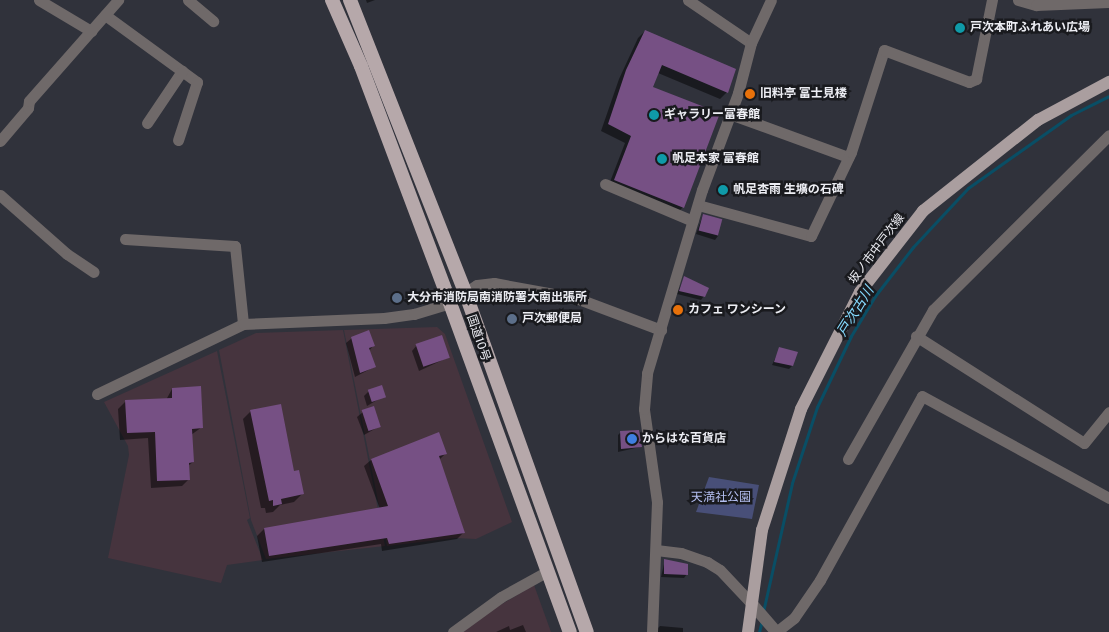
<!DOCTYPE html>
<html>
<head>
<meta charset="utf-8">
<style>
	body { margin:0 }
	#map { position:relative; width:1109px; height:632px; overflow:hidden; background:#30323b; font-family:"Public Sans","Noto Sans JP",sans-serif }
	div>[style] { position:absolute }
	.commercial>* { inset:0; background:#46343e }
	.green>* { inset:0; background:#484f78 }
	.shadow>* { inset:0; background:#0007 }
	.stream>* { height:3px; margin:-1.5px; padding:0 1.5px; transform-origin:1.5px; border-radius:1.5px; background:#094e65 }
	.building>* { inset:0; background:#765084; transform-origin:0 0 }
	.minor>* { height:11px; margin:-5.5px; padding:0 5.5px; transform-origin:5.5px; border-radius:5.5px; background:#6f6969 }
	.tertiary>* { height:12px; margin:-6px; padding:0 6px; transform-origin:6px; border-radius:6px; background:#6f6969 }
	.primary>* { height:12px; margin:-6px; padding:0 6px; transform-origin:6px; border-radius:6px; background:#aa9e9f }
	.trunk>* { height:14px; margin:-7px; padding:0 7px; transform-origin:7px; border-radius:7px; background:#b6a8aa }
	.dots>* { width:14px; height:14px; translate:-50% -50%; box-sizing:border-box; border:2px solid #191a1e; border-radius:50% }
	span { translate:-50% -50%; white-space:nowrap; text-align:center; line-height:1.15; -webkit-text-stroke:5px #191a1e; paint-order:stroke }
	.poi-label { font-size:12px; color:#ecedf3; font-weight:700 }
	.left { translate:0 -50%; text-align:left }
	.street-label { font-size:12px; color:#ecedf3 }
	.park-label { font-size:12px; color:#b4bff1 }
	.water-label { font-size:14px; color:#85dafe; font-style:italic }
</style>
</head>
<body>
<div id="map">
	<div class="commercial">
		<div style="clip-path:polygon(437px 327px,445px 334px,512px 522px,476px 539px,455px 538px,387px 546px,344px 330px)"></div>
		<div style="clip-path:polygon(343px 330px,385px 546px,266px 559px,251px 520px,219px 350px,256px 333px)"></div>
		<div style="clip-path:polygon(217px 351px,250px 518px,247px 520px,263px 560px,227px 565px,221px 583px,108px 558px,129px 455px,128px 446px,104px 402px)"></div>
		<div style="clip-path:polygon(534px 585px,551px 632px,463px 632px,497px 607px)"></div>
	</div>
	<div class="green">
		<div style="clip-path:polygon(709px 477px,759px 485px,752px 519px,696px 512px)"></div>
	</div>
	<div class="shadow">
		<div style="clip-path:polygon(366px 0,375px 0,367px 3px)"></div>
		<div style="clip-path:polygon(645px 31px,727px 92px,720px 99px,658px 73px,651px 88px,683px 207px,676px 214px,608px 187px,625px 143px,601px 131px,619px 79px,638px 38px)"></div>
		<div style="clip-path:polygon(703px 215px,718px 236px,715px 240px,696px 234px)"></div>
		<div style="clip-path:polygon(684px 278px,704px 296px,701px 300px,677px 294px)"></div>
		<div style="clip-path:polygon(352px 338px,373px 346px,369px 351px,374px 367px,355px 377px,346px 343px)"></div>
		<div style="clip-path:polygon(417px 345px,449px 357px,419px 371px,412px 351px)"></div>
		<div style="clip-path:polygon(780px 348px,792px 366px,789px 369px,772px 365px)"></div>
		<div style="clip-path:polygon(172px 389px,202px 427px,191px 435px,193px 462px,188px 466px,189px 479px,182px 486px,151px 488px,148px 438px,120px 440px,118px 409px,125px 402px,166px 400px)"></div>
		<div style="clip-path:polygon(369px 391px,384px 396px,367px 406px,364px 396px)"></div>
		<div style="clip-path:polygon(251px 411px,293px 472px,302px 494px,294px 502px,280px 505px,273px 512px,266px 513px,265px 508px,261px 508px,243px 419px)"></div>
		<div style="clip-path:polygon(363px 412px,380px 426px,364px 435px,357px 417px)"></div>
		<div style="clip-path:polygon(621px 432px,640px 447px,618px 452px,618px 435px)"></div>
		<div style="clip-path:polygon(445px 454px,439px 460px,464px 532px,457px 539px,382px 551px,381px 544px,262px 562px,257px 536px,264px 529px,380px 509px,364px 466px,371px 460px)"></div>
		<div style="clip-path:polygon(665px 560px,687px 574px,684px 578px,661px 577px)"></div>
		<div style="clip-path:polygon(523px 625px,526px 632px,496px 632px,509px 626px,510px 630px)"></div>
		<div style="clip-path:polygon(660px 626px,683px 628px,683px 632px,654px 632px)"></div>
	</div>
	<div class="stream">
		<div style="left:763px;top:612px;width:132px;rotate:-77.3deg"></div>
		<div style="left:792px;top:483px;width:80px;rotate:-71.8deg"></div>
		<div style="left:817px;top:407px;width:79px;rotate:-64.4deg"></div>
		<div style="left:851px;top:336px;width:47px;rotate:-59deg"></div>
		<div style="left:875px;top:296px;width:62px;rotate:-52.2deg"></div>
		<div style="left:913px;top:247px;width:81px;rotate:-47deg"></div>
		<div style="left:968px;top:188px;width:126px;rotate:-35.3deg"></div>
		<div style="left:1071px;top:115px;width:42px;rotate:-26.6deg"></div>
		<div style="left:759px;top:632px;width:12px;rotate:-76deg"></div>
	</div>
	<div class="building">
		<div style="clip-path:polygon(645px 30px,736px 69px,728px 93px,662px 65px,653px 87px,720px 113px,684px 208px,614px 180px,631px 136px,608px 124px,626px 70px)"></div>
		<div style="left:703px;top:214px;width:20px;height:17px;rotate:15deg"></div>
		<div style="clip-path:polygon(684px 276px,709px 288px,705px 297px,679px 291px)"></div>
		<div style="clip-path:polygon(369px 330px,375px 346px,369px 348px,376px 367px,360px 373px,351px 337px)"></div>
		<div style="left:442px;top:335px;width:24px;height:28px;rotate:71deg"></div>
		<div style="clip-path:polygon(779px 347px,798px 352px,793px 366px,774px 362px)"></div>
		<div style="left:382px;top:385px;width:13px;height:15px;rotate:72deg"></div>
		<div style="clip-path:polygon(201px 386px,203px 428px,192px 429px,194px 462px,189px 463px,190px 480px,157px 481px,155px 432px,127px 433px,125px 400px,172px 398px,172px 388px)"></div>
		<div style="clip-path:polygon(281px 404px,294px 471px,299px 470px,304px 494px,281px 499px,282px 504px,273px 506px,273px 500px,269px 501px,250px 410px)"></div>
		<div style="left:374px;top:406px;width:22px;height:13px;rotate:72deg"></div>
		<div style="clip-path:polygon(639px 430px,642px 447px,621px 449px,620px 431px)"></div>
		<div style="clip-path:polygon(439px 432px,447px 454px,439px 456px,465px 533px,389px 544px,387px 538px,269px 556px,264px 528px,388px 506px,371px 459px)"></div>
		<div style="clip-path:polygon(664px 559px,688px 564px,688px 575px,664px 574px)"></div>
	</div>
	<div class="minor">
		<div style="left:39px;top:0;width:61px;rotate:30.8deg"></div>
		<div style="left:188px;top:0;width:33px;rotate:40deg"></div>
		<div style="left:688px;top:0;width:76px;rotate:34.3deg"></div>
		<div style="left:1018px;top:0;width:19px;rotate:16deg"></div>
		<div style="left:1036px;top:5px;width:73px;rotate:-2.4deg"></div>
		<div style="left:105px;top:15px;width:114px;rotate:36.1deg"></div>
		<div style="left:197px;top:82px;width:61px;rotate:108.1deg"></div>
		<div style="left:730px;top:114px;width:126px;rotate:20deg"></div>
		<div style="left:147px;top:123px;width:63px;rotate:-56.1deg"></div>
		<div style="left:0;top:141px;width:43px;rotate:-49.7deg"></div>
		<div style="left:28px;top:108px;width:7px;rotate:-82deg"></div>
		<div style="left:29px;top:101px;width:135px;rotate:-48.6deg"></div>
		<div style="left:605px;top:184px;width:95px;rotate:22.8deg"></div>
		<div style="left:0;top:195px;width:89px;rotate:41.4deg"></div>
		<div style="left:67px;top:254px;width:32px;rotate:34deg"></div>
		<div style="left:698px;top:205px;width:117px;rotate:15.3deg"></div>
		<div style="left:811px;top:236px;width:93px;rotate:-64.5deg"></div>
		<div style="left:851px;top:152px;width:107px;rotate:-72.1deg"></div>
		<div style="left:884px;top:50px;width:91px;rotate:20.6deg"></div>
		<div style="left:969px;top:82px;width:8px;rotate:-23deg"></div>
		<div style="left:976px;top:79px;width:81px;rotate:-78.6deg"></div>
		<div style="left:125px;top:239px;width:110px;rotate:3.6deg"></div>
		<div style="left:235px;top:246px;width:78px;rotate:84.1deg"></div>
		<div style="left:916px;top:336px;width:199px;rotate:32.5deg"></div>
		<div style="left:1084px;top:443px;width:40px;rotate:-51deg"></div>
		<div style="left:97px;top:394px;width:162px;rotate:-25.6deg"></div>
		<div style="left:243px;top:324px;width:141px;rotate:-2.4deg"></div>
		<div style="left:384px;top:318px;width:30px;rotate:-8deg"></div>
		<div style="left:414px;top:314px;width:38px;rotate:-17deg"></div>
		<div style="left:450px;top:303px;width:32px;rotate:-34deg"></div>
		<div style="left:477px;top:285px;width:17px;rotate:-7deg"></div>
		<div style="left:494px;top:283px;width:83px;rotate:10.4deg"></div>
		<div style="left:576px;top:298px;width:91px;rotate:20.6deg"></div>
		<div style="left:848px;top:459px;width:172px;rotate:-60.3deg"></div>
		<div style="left:933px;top:310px;width:248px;rotate:-44.8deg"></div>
		<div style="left:656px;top:550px;width:25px;rotate:7deg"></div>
		<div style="left:681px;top:553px;width:28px;rotate:19deg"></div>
		<div style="left:707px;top:562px;width:15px;rotate:32deg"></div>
		<div style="left:720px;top:570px;width:47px;rotate:46.7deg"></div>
		<div style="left:453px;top:632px;width:59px;rotate:-36.1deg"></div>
		<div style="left:501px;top:597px;width:51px;rotate:-29.1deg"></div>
		<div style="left:652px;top:632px;width:130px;rotate:-87.8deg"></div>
		<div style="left:657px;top:502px;width:94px;rotate:-98deg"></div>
		<div style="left:644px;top:409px;width:36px;rotate:-85deg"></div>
		<div style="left:647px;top:373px;width:191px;rotate:-73.3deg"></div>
		<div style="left:702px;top:190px;width:103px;rotate:-69.6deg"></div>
		<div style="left:738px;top:93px;width:52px;rotate:-75.4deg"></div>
		<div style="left:751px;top:43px;width:47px;rotate:-65.1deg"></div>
		<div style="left:776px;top:632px;width:23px;rotate:-38deg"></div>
		<div style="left:794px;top:618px;width:46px;rotate:-55.6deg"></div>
		<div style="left:820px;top:580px;width:210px;rotate:-61deg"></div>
		<div style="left:922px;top:396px;width:213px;rotate:28.6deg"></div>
	</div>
	<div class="tertiary">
		<div style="left:752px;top:604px;width:37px;rotate:49deg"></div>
	</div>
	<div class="primary">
		<div style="left:748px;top:632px;width:103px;rotate:-82.2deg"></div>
		<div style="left:762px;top:530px;width:127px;rotate:-72.1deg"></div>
		<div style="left:801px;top:409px;width:131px;rotate:-63.2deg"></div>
		<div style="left:860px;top:292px;width:103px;rotate:-52.1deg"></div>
		<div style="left:923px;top:211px;width:147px;rotate:-38.4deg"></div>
		<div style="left:1038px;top:120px;width:81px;rotate:-28.2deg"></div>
	</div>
	<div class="trunk">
		<div style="left:332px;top:0;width:72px;rotate:66.3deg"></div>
		<div style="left:361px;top:66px;width:253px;rotate:69.4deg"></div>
		<div style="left:450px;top:303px;width:350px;rotate:70deg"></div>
		<div style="left:350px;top:0;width:314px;rotate:68.5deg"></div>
		<div style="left:465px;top:292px;width:361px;rotate:70.3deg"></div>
	</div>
	<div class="dots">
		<div style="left:960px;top:28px;background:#0f9aa8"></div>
		<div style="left:750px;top:94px;background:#e8710a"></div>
		<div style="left:654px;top:115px;background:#0f9aa8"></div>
		<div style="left:662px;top:159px;background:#0f9aa8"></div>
		<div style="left:723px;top:190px;background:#0f9aa8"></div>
		<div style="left:397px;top:298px;background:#5c6f8a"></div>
		<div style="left:678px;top:310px;background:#e8710a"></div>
		<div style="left:512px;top:319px;background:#5c6f8a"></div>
		<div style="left:632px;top:439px;background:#3f7fe0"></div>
	</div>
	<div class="poi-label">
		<span class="left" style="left:970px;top:28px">戸次本町ふれあい広場</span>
		<span class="left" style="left:760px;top:94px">旧料亭 冨士見楼</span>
		<span class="left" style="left:664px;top:115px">ギャラリー富春館</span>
		<span class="left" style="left:672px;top:159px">帆足本家 富春館</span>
		<span class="left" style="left:733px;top:190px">帆足杏雨 生壙の石碑</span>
		<span class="left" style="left:407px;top:298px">大分市消防局南消防署大南出張所</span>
		<span class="left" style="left:688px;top:310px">カフェ ワンシーン</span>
		<span class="left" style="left:522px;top:319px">戸次郵便局</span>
		<span class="left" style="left:642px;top:439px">からはな百貨店</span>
	</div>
	<div class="street-label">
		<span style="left:877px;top:249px;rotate:-53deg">坂ノ市中戸次線</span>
		<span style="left:478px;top:338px;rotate:71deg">国道10号</span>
	</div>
	<div class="park-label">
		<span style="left:721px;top:498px">天満社公園</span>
	</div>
	<div class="water-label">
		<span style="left:855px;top:311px;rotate:-58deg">戸次古川</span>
	</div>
</div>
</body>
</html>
